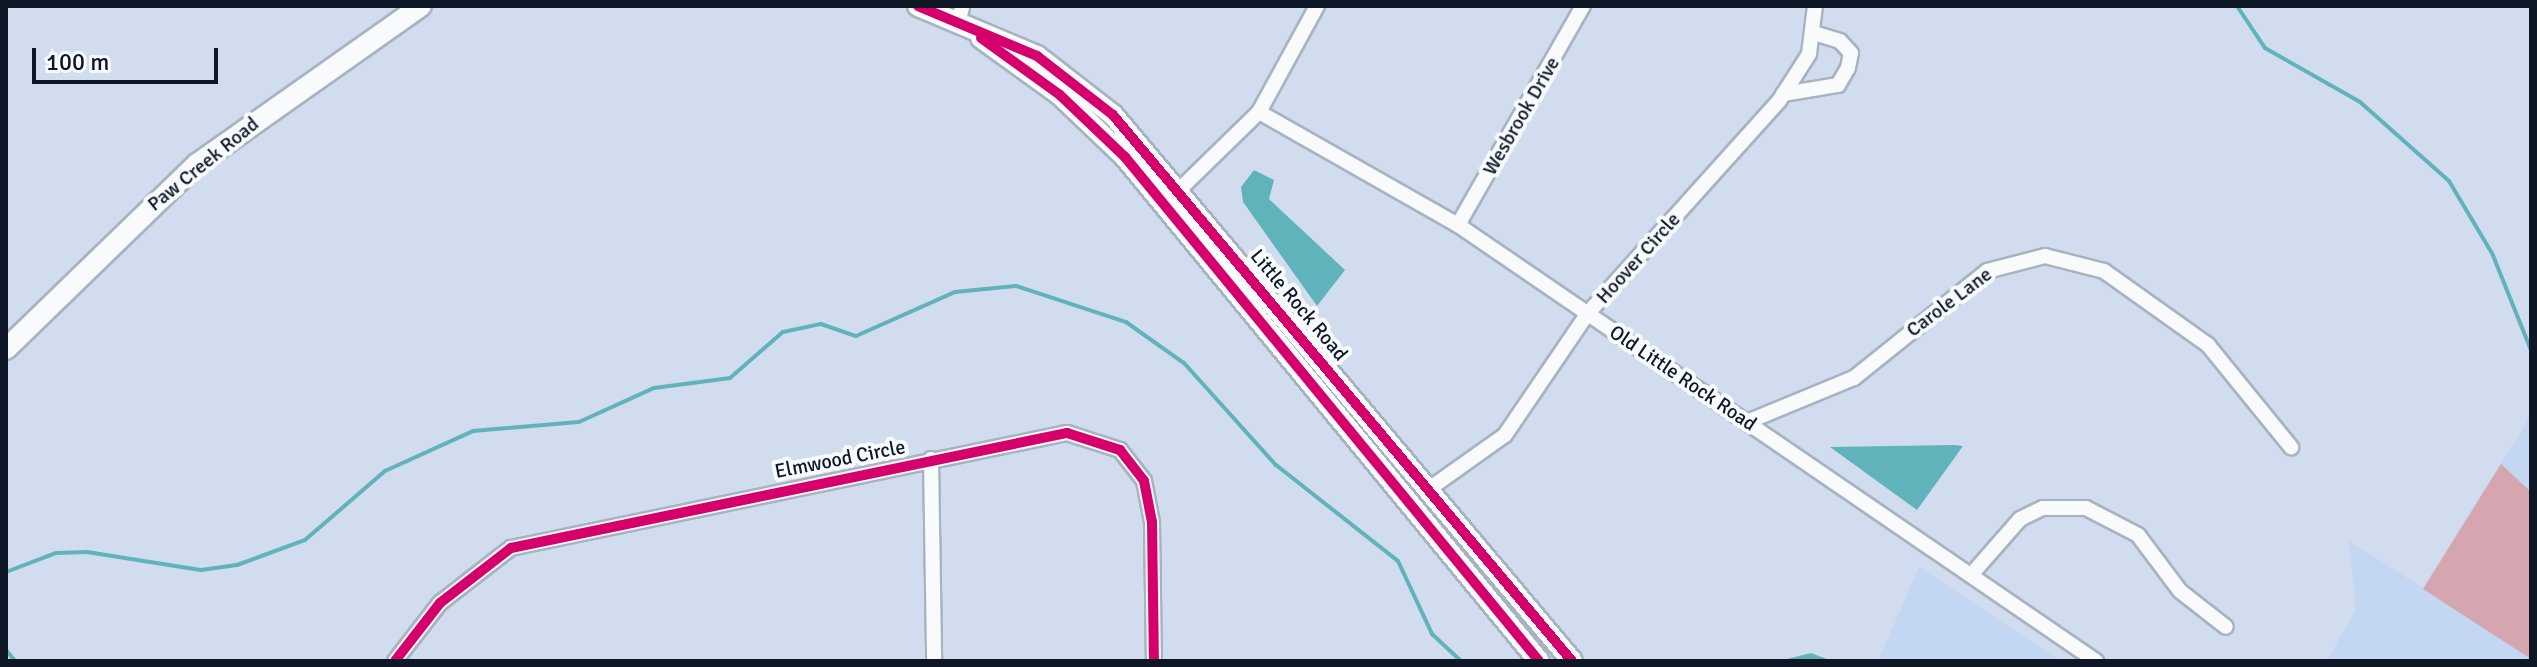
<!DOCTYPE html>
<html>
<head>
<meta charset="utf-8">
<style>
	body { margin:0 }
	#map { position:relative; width:2537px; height:667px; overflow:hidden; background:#d1ddee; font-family:Signika,sans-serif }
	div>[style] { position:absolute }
	.built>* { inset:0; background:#c3d6f2 }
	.forest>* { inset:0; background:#d6a6b0 }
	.water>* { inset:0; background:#61b3bb }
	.stream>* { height:4px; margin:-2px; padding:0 2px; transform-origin:2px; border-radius:2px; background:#61b3bb }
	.roads { filter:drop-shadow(2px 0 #a8b3c1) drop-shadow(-2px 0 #a8b3c1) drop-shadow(0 2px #a8b3c1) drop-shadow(0 -2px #a8b3c1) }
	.street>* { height:14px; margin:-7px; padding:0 7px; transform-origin:7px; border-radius:7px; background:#f8fafc }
	.secondary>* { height:20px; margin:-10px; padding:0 10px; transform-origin:10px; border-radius:10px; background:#f8fafc }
	.cycleway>* { height:10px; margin:-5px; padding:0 5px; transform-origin:5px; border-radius:5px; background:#d6006c }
	span { translate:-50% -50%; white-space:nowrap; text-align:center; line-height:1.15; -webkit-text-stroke:8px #f7fafe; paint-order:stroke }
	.street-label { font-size:20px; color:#0d1725 }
	.frame { position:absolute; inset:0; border:8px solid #0d1725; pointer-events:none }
	.scale { position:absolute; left:32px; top:48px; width:186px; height:36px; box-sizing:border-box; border:4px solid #0d1725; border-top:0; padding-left:10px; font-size:24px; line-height:28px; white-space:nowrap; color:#0d1725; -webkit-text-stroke:6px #f7fafe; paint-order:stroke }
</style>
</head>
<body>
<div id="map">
	<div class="built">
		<div style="clip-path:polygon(2531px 415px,2531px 661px,2327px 661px,2356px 609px,2349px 541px,2423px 588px)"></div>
		<div style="clip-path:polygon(1919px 567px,2061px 661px,1878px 661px)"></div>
	</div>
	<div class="forest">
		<div style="clip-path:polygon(2501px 464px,2531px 492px,2531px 659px,2423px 589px)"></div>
	</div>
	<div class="water">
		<div style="clip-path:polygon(1254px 170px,1274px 180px,1269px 199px,1345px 270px,1317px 306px,1243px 202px,1241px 187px)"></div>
		<div style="clip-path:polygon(1954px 445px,1963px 446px,1917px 510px,1830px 447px)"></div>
		<div style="clip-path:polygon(1811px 653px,1832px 661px,1779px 661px)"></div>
	</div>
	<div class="stream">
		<div style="left:2237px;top:6px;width:50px;rotate:56.3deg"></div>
		<div style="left:2265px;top:48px;width:109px;rotate:29.6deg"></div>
		<div style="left:2360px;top:102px;width:119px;rotate:41.6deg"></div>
		<div style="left:2449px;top:181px;width:84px;rotate:59.2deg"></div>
		<div style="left:2492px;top:253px;width:105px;rotate:68.1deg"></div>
		<div style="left:6px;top:572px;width:53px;rotate:-20.8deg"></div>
		<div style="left:56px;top:553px;width:31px;rotate:-2deg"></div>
		<div style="left:87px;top:552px;width:115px;rotate:9deg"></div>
		<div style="left:201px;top:570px;width:36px;rotate:-8deg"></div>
		<div style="left:237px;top:565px;width:72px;rotate:-20.2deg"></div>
		<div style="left:305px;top:540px;width:106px;rotate:-40.8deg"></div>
		<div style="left:385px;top:471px;width:97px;rotate:-24.4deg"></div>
		<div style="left:473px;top:431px;width:106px;rotate:-4.9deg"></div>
		<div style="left:579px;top:422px;width:82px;rotate:-24.4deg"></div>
		<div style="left:654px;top:388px;width:77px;rotate:-7.5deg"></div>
		<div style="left:730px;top:378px;width:70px;rotate:-41deg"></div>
		<div style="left:783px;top:332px;width:39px;rotate:-12deg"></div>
		<div style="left:821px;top:324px;width:37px;rotate:19deg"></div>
		<div style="left:856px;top:336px;width:108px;rotate:-24deg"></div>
		<div style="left:955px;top:292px;width:61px;rotate:-5.6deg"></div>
		<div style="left:1016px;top:286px;width:116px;rotate:18.1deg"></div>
		<div style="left:1126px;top:322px;width:71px;rotate:35.3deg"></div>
		<div style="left:1184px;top:363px;width:137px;rotate:48deg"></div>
		<div style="left:1276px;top:465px;width:155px;rotate:38.2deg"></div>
		<div style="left:1398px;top:561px;width:81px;rotate:65deg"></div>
		<div style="left:1432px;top:634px;width:40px;rotate:43deg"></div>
		<div style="left:6px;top:650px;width:14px;rotate:51deg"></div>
	</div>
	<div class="roads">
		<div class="street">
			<div style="left:959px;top:22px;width:16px;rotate:-79deg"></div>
			<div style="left:1783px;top:94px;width:56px;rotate:-9.3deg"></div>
			<div style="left:1838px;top:85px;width:20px;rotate:-60deg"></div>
			<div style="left:1848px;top:68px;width:15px;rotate:-79deg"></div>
			<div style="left:1851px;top:53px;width:16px;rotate:-133deg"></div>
			<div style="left:1840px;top:41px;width:27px;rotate:-163deg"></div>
			<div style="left:1259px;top:112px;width:229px;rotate:29.6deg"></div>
			<div style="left:1458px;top:225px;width:773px;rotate:34.35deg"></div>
			<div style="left:1180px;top:189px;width:110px;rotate:-44.3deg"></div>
			<div style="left:1259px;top:112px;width:121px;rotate:-61.3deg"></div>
			<div style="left:1458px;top:225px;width:252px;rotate:-60.3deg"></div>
			<div style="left:1747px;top:422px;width:116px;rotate:-22.4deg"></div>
			<div style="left:1854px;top:378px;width:171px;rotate:-38.8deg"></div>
			<div style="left:1987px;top:271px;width:60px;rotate:-14.5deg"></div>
			<div style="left:2045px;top:256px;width:61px;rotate:14.3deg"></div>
			<div style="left:2104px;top:271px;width:128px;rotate:35.4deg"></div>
			<div style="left:2208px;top:345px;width:132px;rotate:50.9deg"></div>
			<div style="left:931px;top:459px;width:202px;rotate:89.1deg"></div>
			<div style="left:1429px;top:489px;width:93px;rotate:-35.4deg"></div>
			<div style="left:1505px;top:435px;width:148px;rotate:-55.8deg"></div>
			<div style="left:1588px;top:313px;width:285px;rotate:-48deg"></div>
			<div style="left:1779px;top:101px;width:56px;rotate:-57.4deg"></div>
			<div style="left:1809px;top:54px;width:48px;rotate:-82.9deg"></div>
			<div style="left:1971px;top:575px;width:74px;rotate:-48.8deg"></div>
			<div style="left:2020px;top:519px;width:25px;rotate:-26deg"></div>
			<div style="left:2043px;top:508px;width:43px"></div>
			<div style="left:2086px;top:508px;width:59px;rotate:27.4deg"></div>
			<div style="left:2138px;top:535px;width:70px;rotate:53.1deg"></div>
			<div style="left:2180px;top:591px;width:58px;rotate:38deg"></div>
			<div style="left:395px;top:661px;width:73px;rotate:-52.2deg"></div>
			<div style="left:440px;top:603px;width:90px;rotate:-37.8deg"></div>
			<div style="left:511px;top:548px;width:568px;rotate:-11.69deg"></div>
			<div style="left:1067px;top:433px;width:56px;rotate:17.8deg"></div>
			<div style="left:1120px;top:450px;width:39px;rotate:52deg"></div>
			<div style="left:1144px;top:481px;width:42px;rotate:79deg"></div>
			<div style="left:1152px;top:522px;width:139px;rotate:89.2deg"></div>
		</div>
		<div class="secondary">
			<div style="left:918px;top:6px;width:129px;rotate:22.8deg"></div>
			<div style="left:1037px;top:56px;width:96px;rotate:37.8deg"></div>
			<div style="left:1113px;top:115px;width:713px;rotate:49.95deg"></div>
			<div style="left:981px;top:38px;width:97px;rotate:35.8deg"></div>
			<div style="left:1060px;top:95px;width:90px;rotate:43.6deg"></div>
			<div style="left:1125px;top:157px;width:652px;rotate:50.6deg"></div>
			<div style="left:6px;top:349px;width:266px;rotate:-44.1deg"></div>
			<div style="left:197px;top:164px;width:274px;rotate:-35.2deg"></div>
		</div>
	</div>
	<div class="cycleway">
		<div style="left:918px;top:6px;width:129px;rotate:22.8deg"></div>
		<div style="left:1037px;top:56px;width:96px;rotate:37.8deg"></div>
		<div style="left:1113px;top:115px;width:713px;rotate:49.95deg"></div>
		<div style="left:981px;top:38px;width:97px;rotate:35.8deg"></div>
		<div style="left:1060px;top:95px;width:90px;rotate:43.6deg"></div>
		<div style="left:1125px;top:157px;width:652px;rotate:50.6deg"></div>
		<div style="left:395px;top:661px;width:73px;rotate:-52.2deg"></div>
		<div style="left:440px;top:603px;width:90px;rotate:-37.8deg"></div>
		<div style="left:511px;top:548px;width:568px;rotate:-11.69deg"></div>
		<div style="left:1067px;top:433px;width:56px;rotate:17.8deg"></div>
		<div style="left:1120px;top:450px;width:39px;rotate:52deg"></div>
		<div style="left:1144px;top:481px;width:42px;rotate:79deg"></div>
		<div style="left:1152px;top:522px;width:139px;rotate:89.2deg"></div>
	</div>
	<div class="street-label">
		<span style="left:1521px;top:116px;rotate:-60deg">Wesbrook Drive</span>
		<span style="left:203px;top:164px;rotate:-39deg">Paw Creek Road</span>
		<span style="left:1638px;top:258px;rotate:-48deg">Hoover Circle</span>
		<span style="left:1949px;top:302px;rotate:-37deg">Carole Lane</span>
		<span style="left:1299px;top:305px;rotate:50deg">Little Rock Road</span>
		<span style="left:1683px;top:378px;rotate:34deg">Old Little Rock Road</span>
		<span style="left:840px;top:459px;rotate:-11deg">Elmwood Circle</span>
	</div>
	<div class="frame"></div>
	<div class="scale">100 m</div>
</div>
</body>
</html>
